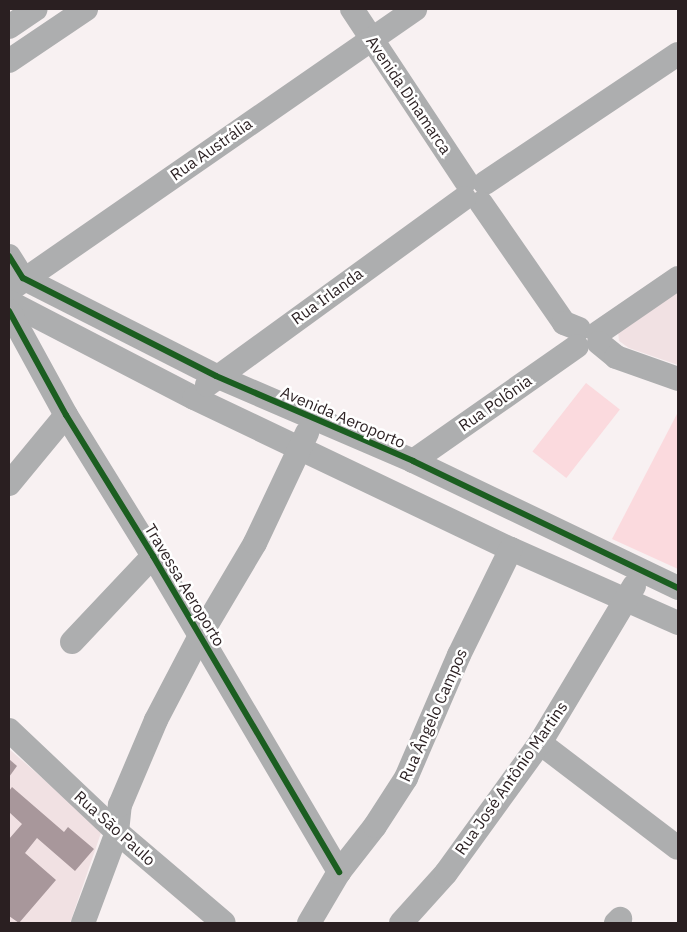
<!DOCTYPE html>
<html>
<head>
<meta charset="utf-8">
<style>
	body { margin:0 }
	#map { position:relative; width:687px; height:932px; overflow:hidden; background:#f8f1f2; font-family:"IBM Plex Sans",sans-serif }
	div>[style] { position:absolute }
	.built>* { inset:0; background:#f1e1e3 }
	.green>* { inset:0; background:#fbdade; transform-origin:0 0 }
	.building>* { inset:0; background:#a8979b }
	.minor>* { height:24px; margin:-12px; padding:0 12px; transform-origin:12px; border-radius:12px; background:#adaeaf }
	.cycleway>* { height:6px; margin:-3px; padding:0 3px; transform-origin:3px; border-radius:3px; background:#1b5e20 }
	span { translate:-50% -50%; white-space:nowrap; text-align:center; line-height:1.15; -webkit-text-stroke:5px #fff; paint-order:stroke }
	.street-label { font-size:16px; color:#2a1f21 }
	.frame { position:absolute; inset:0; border:10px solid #2a1f21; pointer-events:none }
</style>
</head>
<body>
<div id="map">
	<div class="built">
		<div style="clip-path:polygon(678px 288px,678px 365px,629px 348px,619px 341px,618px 331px)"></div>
		<div style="clip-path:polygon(9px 749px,102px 830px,70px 923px,9px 923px)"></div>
	</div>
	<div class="green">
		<div style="left:586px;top:383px;width:43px;height:87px;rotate:38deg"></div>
		<div style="clip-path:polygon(678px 412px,678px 569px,612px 539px)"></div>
	</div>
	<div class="building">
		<div style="clip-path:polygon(9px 759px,17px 766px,9px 777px)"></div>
		<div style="clip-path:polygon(12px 787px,64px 832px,68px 827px,94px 849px,75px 871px,37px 838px,25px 853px,56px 880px,19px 923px,9px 916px,9px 839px,22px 824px,9px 812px,9px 791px)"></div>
	</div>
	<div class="minor">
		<div style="left:352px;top:9px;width:206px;rotate:56.5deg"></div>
		<div style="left:9px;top:27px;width:32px;rotate:-34deg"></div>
		<div style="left:9px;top:61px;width:93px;rotate:-34deg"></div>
		<div style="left:485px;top:183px;width:232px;rotate:-33.8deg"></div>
		<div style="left:481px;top:203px;width:146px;rotate:55.3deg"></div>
		<div style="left:564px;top:323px;width:16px;rotate:22deg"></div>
		<div style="left:9px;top:256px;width:26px;rotate:58deg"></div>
		<div style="left:23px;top:278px;width:216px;rotate:26.9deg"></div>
		<div style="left:216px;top:376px;width:215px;rotate:23.3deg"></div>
		<div style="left:413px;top:461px;width:294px;rotate:25.6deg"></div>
		<div style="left:14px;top:287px;width:488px;rotate:-34.7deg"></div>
		<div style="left:9px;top:302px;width:208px;rotate:27.4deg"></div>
		<div style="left:194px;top:398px;width:351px;rotate:25.5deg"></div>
		<div style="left:511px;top:549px;width:183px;rotate:23.9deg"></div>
		<div style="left:9px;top:311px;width:119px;rotate:61.3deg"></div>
		<div style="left:66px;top:415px;width:166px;rotate:58.3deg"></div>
		<div style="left:153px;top:556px;width:367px;rotate:59.5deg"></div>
		<div style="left:598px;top:333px;width:97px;rotate:-34.5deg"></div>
		<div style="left:599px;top:343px;width:22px;rotate:39deg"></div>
		<div style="left:616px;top:357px;width:66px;rotate:19.5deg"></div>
		<div style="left:207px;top:385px;width:318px;rotate:-36deg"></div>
		<div style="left:413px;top:461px;width:200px;rotate:-35deg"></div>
		<div style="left:9px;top:484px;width:89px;rotate:-50.4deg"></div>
		<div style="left:72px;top:642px;width:118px;rotate:-46.7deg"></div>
		<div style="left:9px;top:730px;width:149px;rotate:43.4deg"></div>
		<div style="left:117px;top:832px;width:140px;rotate:40.4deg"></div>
		<div style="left:540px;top:743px;width:173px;rotate:37.3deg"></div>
		<div style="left:83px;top:923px;width:97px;rotate:-69.5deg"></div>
		<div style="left:117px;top:832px;width:27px;rotate:-84deg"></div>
		<div style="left:120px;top:805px;width:92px;rotate:-67deg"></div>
		<div style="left:156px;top:720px;width:95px;rotate:-62.4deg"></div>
		<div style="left:200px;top:636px;width:108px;rotate:-59.4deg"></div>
		<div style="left:255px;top:543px;width:122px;rotate:-64.7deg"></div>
		<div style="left:309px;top:923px;width:59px;rotate:-59.5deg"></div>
		<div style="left:339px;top:872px;width:58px;rotate:-52deg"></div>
		<div style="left:375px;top:826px;width:57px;rotate:-57.1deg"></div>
		<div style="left:406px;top:778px;width:134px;rotate:-66.7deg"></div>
		<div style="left:459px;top:655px;width:118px;rotate:-63.9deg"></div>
		<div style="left:401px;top:923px;width:67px;rotate:-48deg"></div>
		<div style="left:446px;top:873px;width:160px;rotate:-54.1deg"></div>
		<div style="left:540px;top:743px;width:183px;rotate:-59.1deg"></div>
		<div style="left:616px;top:923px;width:6px;rotate:-45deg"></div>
	</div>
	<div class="cycleway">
		<div style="left:9px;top:256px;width:26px;rotate:58deg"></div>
		<div style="left:23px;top:278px;width:216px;rotate:26.9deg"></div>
		<div style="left:216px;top:376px;width:215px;rotate:23.3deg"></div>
		<div style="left:413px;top:461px;width:294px;rotate:25.6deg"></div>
		<div style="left:9px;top:311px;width:119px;rotate:61.3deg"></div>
		<div style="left:66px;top:415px;width:166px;rotate:58.3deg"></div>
		<div style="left:153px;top:556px;width:367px;rotate:59.5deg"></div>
	</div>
	<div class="street-label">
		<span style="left:409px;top:95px;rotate:56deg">Avenida Dinamarca</span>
		<span style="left:211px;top:149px;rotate:-35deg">Rua Austrália</span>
		<span style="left:327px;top:296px;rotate:-36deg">Rua Irlanda</span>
		<span style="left:495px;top:403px;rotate:-35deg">Rua Polônia</span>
		<span style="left:343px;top:417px;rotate:23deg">Avenida Aeroporto</span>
		<span style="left:185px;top:585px;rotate:59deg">Travessa Aeroporto</span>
		<span style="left:433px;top:715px;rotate:-66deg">Rua Ângelo Campos</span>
		<span style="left:511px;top:778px;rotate:-55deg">Rua José Antônio Martins</span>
		<span style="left:115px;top:828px;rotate:42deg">Rua São Paulo</span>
	</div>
	<div class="frame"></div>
</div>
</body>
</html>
